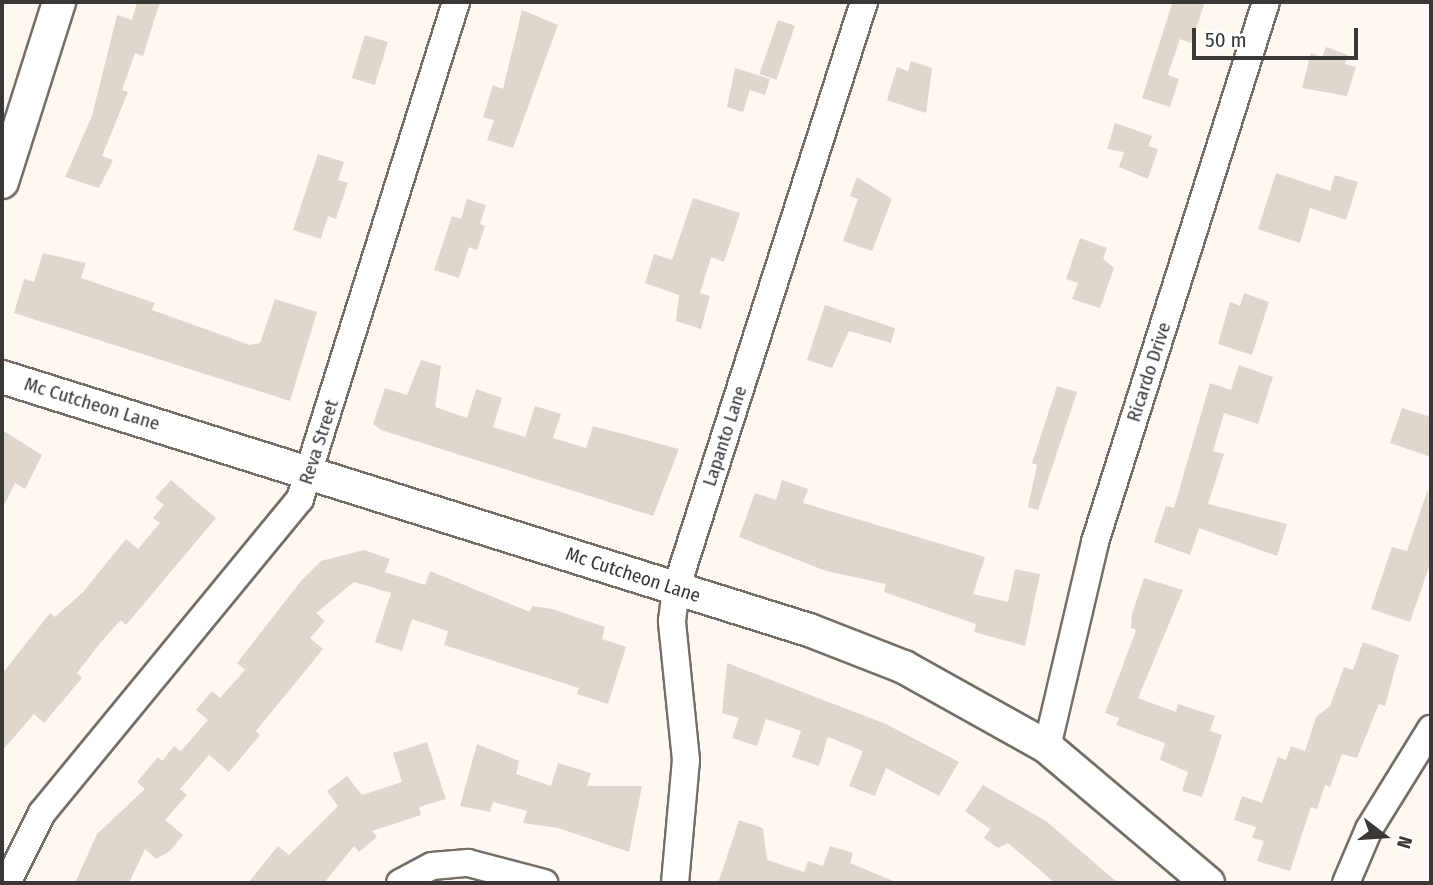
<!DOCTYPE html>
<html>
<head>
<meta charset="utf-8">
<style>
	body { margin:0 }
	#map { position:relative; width:1433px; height:885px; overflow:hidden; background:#fff7f1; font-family:"Fira Sans Condensed",sans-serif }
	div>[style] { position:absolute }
	.building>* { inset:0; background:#dfd6ce; transform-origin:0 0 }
	.roads { filter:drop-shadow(2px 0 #756e66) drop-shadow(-2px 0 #756e66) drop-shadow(0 2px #756e66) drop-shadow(0 -2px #756e66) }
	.minor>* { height:26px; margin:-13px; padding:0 13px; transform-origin:13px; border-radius:13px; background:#fff }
	.tertiary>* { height:32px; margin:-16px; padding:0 16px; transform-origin:16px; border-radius:16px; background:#fff }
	span { translate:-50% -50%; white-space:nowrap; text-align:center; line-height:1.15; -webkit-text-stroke:5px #fff; paint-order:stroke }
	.street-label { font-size:19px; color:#3a3734 }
	.frame { position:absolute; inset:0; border:4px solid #3a3734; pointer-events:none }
	.north { position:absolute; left:1349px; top:801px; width:70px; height:70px; -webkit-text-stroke:5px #fff; paint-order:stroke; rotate:107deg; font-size:19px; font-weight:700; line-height:28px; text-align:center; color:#3a3734 }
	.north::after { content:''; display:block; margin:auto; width:24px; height:32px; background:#3a3734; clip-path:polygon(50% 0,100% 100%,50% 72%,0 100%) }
	.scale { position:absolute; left:1192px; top:28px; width:166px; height:32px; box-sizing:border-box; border:4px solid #3a3734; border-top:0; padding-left:9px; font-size:21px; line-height:24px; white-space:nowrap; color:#3a3734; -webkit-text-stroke:5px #fff; paint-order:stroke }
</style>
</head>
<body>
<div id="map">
	<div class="building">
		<div style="clip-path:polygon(137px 2px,160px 2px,143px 56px,135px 53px,122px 90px,128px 92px,102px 156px,113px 160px,99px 188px,65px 177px,92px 116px,117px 15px,132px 20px)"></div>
		<div style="clip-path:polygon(1180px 2px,1205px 2px,1191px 43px,1180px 39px,1168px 75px,1179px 79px,1170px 107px,1142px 98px,1172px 4px)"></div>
		<div style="clip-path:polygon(522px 10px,558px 25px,513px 148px,487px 140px,494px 120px,483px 117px,493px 85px,503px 89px)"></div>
		<div style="left:778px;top:20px;width:18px;height:57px;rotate:19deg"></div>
		<div style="left:365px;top:35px;width:24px;height:45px;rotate:17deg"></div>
		<div style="clip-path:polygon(1326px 47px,1348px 55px,1345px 64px,1356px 67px,1347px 96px,1302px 88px,1311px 53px,1322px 57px)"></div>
		<div style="clip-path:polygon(911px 61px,932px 68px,926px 113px,887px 100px,897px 67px,908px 71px)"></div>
		<div style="clip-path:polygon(735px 68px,770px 79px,765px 95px,750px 90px,743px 112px,727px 107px)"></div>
		<div style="clip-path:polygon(1115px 123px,1152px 136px,1148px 146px,1158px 149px,1148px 179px,1119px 167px,1124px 152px,1107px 149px)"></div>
		<div style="clip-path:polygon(318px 154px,344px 162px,338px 180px,348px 183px,336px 219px,328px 216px,321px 239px,293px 230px)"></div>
		<div style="clip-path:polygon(1276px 173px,1330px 191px,1335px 175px,1358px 182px,1346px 220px,1310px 208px,1300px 243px,1258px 229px)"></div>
		<div style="clip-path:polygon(857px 177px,892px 199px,872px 251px,843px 241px,858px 199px,850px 196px)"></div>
		<div style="clip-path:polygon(693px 198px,740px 213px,724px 262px,711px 257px,700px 293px,710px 296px,701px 329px,676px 321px,679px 295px,645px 283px,654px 254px,672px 260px)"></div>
		<div style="clip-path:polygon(467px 199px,486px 205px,480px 224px,485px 226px,477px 250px,469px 247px,459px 278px,434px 270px,452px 216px,461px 219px)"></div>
		<div style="clip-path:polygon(1080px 238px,1107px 248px,1103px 259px,1114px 268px,1100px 308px,1072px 299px,1078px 283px,1066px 279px)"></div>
		<div style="clip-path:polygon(43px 253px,86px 263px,81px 278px,155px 303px,152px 310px,250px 345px,260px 343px,275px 299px,317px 312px,290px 401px,14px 313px,24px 279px,34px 282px)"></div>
		<div style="clip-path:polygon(1244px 293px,1269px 302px,1252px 355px,1218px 344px,1230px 302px,1240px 306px)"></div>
		<div style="clip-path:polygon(825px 305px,895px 328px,891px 343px,849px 331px,832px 368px,807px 360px)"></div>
		<div style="clip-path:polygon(421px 360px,441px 366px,435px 407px,467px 418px,476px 389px,502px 398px,493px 427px,525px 437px,535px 406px,561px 414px,553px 438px,586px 448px,593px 426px,679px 449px,653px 516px,381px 430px,373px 424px,385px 388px,407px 395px)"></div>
		<div style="clip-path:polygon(1239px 365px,1273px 377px,1258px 424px,1224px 413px,1213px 451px,1224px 454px,1208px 504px,1287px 524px,1277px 556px,1199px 528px,1190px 555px,1154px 542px,1166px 506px,1174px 508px,1210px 383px,1231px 390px)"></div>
		<div style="clip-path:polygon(1057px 386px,1077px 392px,1038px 510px,1028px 507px,1037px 465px,1032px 463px)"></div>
		<div style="clip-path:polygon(1402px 408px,1431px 417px,1431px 457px,1390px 443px)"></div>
		<div style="clip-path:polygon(2px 430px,42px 455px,25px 489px,15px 483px,2px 509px)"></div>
		<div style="clip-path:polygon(171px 480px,216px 518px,126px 625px,121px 620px,101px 642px,77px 673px,82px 678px,44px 723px,34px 714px,2px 751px,2px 674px,50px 613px,55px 617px,83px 592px,126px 539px,138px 549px,160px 523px,153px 518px,164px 505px,155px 498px)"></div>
		<div style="clip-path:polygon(782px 480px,808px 489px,803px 503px,985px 557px,973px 594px,1008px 602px,1015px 569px,1040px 574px,1025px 646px,974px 632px,976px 624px,884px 592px,886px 584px,826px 571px,739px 537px,755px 493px,776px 500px)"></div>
		<div style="clip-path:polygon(1428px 489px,1431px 561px,1410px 622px,1371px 609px,1392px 547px,1407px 551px)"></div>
		<div style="clip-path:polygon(364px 550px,390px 559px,385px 572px,425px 585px,430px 571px,530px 612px,532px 606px,552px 609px,605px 627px,602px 639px,626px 647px,608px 704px,577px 694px,579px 688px,444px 645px,448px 631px,412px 619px,402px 651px,375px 642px,391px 593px,354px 582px,316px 613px,325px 621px,310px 638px,323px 649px,256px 731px,260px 735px,229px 772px,209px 755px,180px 789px,187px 795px,165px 820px,183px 835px,170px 851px,156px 859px,145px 849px,129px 883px,75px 883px,97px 834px,145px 789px,137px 782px,158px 757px,162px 761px,174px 746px,181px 751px,208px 720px,196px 710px,212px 691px,220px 698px,245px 670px,237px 663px,301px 581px,321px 561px)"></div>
		<div style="clip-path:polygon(1144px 578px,1183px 590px,1138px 698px,1176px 712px,1178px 704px,1215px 716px,1210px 731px,1222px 735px,1202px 797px,1182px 791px,1188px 772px,1160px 760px,1165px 743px,1116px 725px,1119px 718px,1105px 713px,1136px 630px,1131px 628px,1132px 614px)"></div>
		<div style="clip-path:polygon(1363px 642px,1399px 655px,1385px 706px,1379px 704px,1357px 758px,1342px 754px,1330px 787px,1325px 785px,1317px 809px,1311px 807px,1290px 871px,1257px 861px,1264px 841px,1252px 838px,1256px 827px,1234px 820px,1242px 796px,1262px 803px,1278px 757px,1286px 760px,1291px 746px,1305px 751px,1316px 717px,1330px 706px,1344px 667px,1353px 670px)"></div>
		<div style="clip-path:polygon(727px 663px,886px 724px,959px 762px,939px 796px,886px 768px,875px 796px,849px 786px,863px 751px,828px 737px,819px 766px,792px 757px,801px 731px,766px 719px,757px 746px,732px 738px,739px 718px,722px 713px)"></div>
		<div style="clip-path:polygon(427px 742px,446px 799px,419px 807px,421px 815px,372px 831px,377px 837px,359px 852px,354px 846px,324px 883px,248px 883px,278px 846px,289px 855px,338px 806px,327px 791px,347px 776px,362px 795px,402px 782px,393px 753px)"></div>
		<div style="clip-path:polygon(477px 744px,519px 761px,516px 774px,551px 786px,558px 763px,591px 773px,587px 786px,642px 786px,629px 852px,558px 828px,523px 823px,527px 811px,493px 802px,490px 812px,460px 806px)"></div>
		<div style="clip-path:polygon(983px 785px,1046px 821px,1118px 883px,1055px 883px,1008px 843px,998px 848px,984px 838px,990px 829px,965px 811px)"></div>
		<div style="clip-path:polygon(739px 820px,763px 828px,767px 860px,804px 872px,808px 861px,823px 866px,830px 846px,853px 853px,850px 863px,898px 883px,718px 883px)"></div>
	</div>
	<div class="roads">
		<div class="minor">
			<div style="left:1047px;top:747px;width:211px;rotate:-76.8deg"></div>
			<div style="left:1095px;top:542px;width:566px;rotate:-72.43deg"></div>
			<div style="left:7px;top:883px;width:78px;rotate:-63.4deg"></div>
			<div style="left:42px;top:813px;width:406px;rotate:-50.6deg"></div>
			<div style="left:300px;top:499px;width:521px;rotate:-72.57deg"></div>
			<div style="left:400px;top:883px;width:36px;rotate:-28deg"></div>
			<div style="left:432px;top:866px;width:36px;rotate:-5deg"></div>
			<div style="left:468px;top:863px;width:79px;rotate:14.7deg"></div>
			<div style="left:675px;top:883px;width:123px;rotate:-84.9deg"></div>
			<div style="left:686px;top:760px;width:140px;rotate:-95.8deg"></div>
			<div style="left:672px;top:621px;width:32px;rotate:-83deg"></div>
			<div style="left:676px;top:589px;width:616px;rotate:-72.24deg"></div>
			<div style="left:1346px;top:883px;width:59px;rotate:-66.9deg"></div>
			<div style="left:1369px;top:829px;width:118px;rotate:-58.2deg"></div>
		</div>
		<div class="tertiary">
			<div style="left:2px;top:182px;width:189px;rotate:-72.4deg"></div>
			<div style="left:2px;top:377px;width:846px;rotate:17.41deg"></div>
			<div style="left:809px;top:630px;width:102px;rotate:21.3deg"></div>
			<div style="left:904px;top:667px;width:164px;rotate:29.2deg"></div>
			<div style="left:1047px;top:747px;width:211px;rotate:40.2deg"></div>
		</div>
	</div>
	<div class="street-label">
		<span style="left:1149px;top:372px;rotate:-72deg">Ricardo Drive</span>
		<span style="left:92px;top:404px;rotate:17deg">Mc Cutcheon Lane</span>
		<span style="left:725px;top:436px;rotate:-72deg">Lapanto Lane</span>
		<span style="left:319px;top:442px;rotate:-72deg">Reva Street</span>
		<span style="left:633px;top:575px;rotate:18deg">Mc Cutcheon Lane</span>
	</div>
	<div class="frame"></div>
	<div class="north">N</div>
	<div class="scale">50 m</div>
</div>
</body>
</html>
